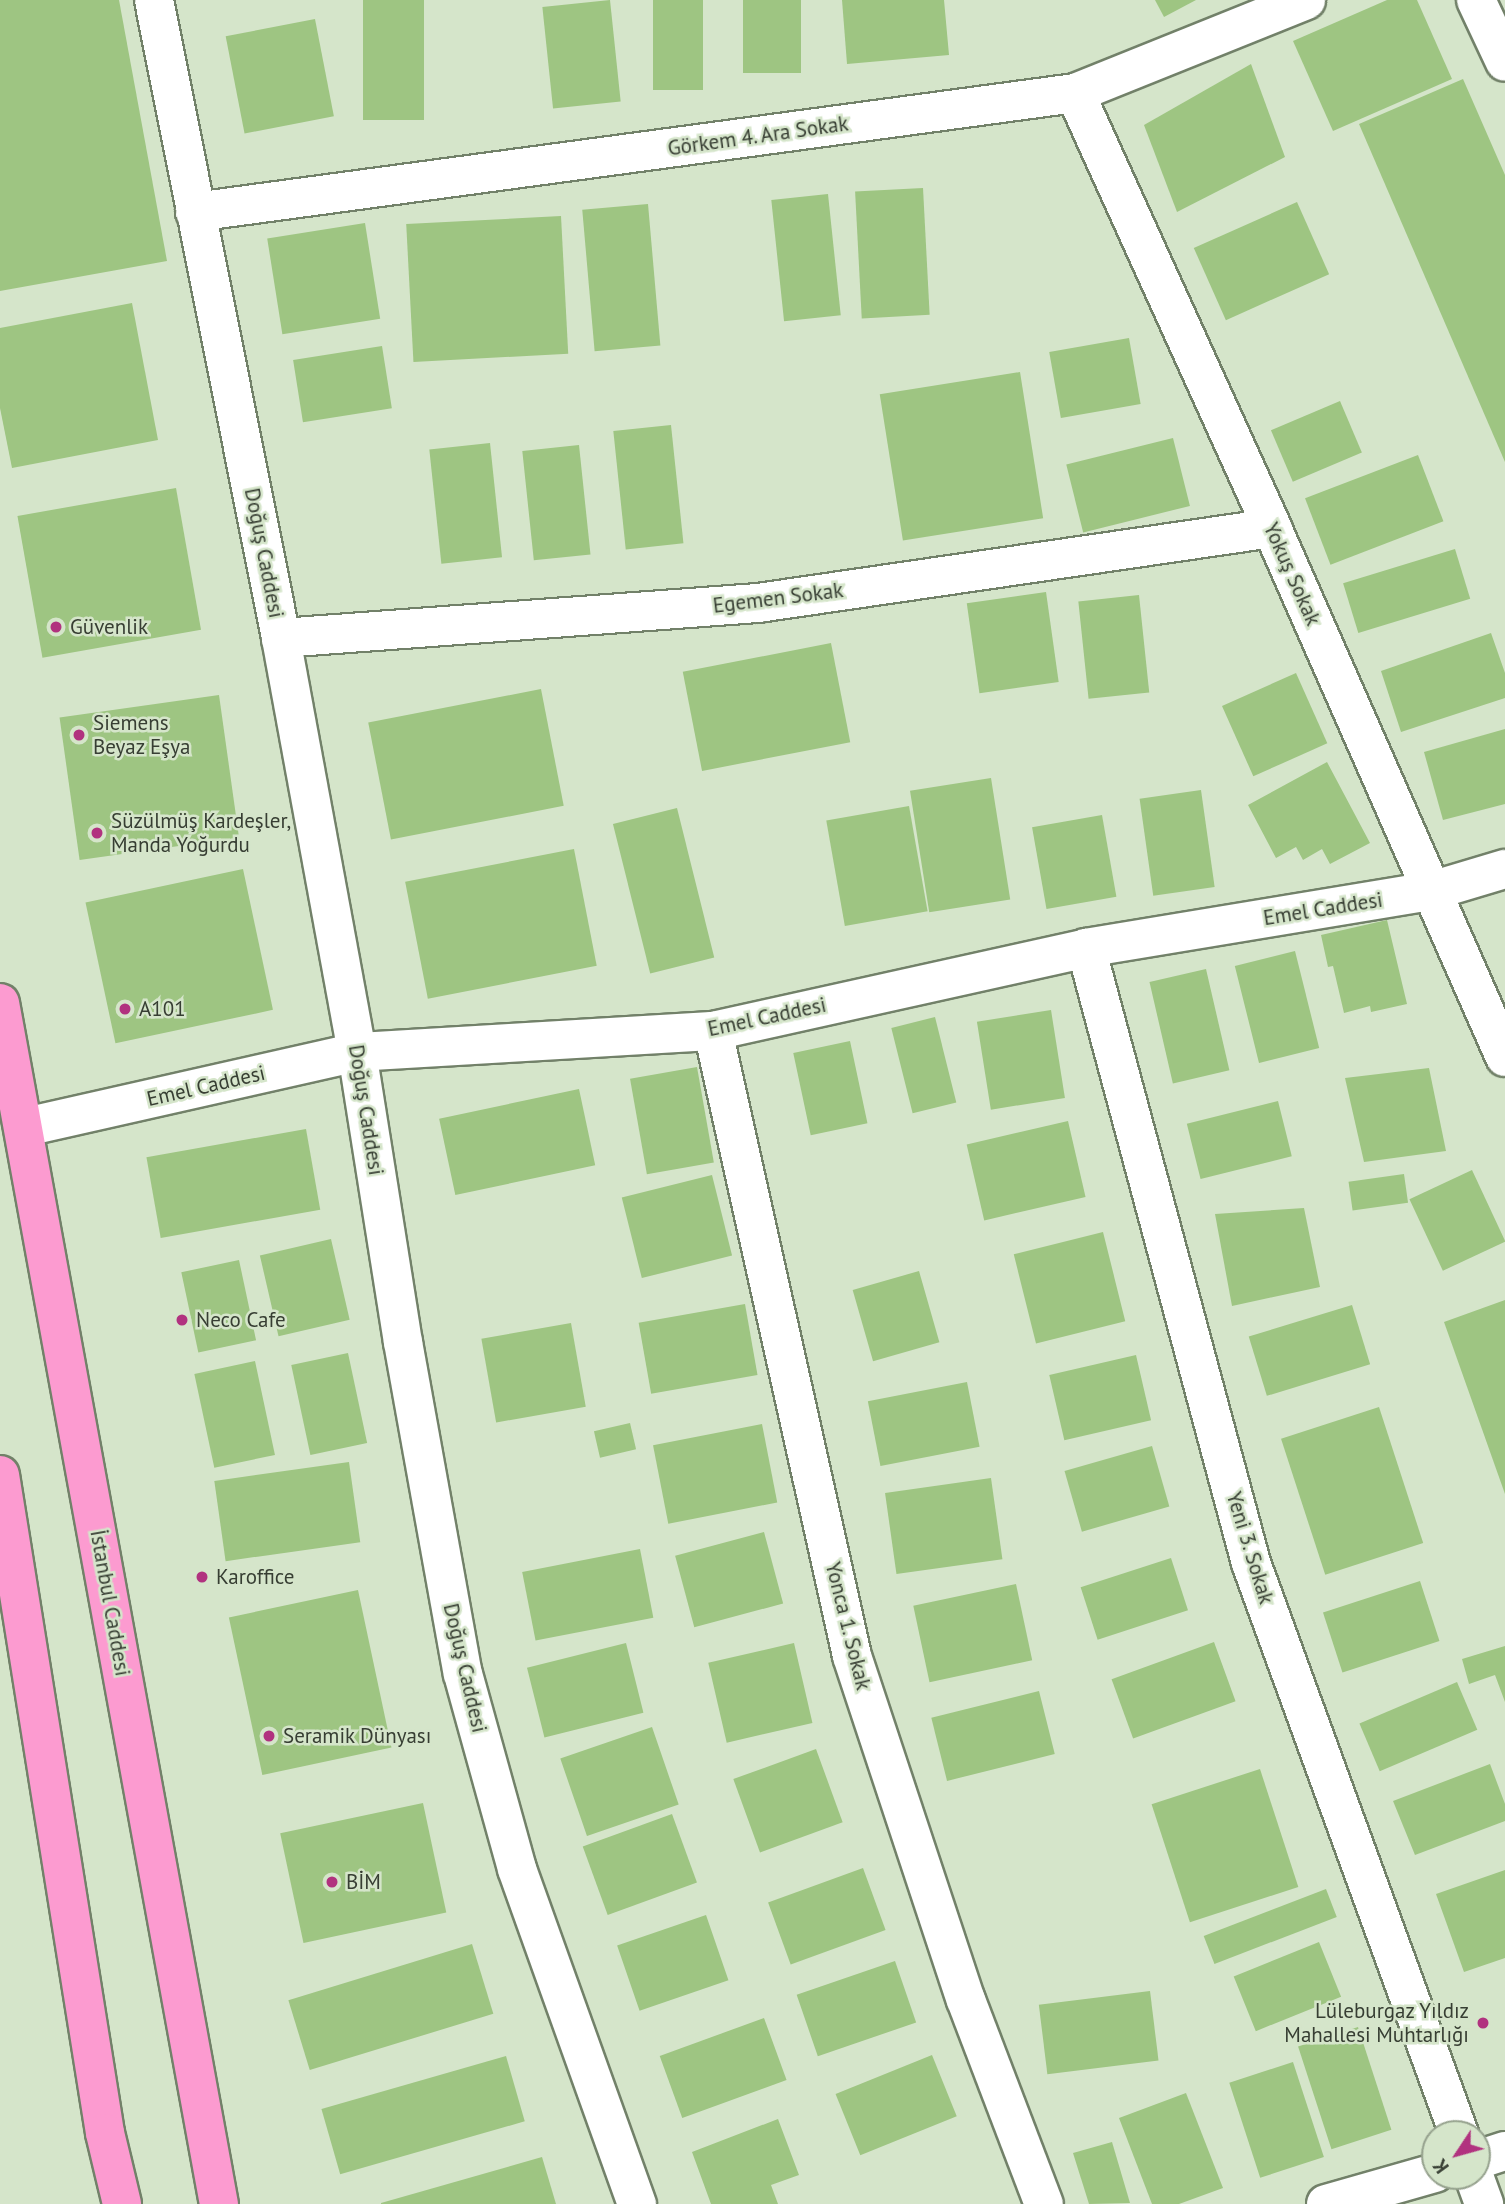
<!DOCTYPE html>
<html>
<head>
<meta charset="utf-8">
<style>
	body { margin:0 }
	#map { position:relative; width:1505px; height:2204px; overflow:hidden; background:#d5e5ca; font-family:"PT Sans",sans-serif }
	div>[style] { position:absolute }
	.building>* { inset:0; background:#9ec582; transform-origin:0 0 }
	.roads { filter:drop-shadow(2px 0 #728169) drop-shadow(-2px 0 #728169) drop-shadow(0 2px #728169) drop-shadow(0 -2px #728169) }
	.minor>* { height:38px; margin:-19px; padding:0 19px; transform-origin:19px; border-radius:19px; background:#fff }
	.tertiary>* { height:38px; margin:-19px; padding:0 19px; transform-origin:19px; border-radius:19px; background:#fff }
	.trunk>* { height:38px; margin:-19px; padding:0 19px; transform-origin:19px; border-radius:19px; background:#fc9bd0 }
	.dots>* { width:19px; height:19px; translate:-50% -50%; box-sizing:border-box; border:4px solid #d5e5ca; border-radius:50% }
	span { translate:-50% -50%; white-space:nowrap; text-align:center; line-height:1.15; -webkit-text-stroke:5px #d5e5ca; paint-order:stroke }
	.street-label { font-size:21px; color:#373e33 }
	.poi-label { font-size:21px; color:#373e33 }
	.left { translate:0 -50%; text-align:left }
	.right { translate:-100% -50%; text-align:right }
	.north { position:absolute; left:1421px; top:2120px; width:70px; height:70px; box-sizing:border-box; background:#d5e5ca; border:2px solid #96a28e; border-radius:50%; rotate:234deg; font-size:19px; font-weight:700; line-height:28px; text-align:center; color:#373e33 }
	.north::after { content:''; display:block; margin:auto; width:24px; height:32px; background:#b1327f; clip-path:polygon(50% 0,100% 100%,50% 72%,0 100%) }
</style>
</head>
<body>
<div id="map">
	<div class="building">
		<div style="clip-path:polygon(0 0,119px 0,167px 261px,0 291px)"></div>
		<div style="left:363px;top:0;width:61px;height:120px"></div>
		<div style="left:610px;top:0;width:102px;height:68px;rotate:84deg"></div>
		<div style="left:653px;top:0;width:50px;height:90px"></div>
		<div style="left:743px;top:0;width:58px;height:73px"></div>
		<div style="clip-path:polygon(842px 0,944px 0,949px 55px,847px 64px)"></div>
		<div style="clip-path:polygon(1155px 0,1196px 0,1164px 17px)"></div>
		<div style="clip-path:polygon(1387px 0,1417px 0,1452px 79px,1333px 131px,1293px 41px)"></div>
		<div style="left:315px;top:19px;width:99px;height:91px;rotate:79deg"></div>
		<div style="clip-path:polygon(1251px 64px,1285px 157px,1177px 212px,1144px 125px)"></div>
		<div style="clip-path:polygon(1463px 79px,1505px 175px,1505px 462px,1359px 124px)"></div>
		<div style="left:923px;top:188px;width:127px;height:68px;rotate:87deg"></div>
		<div style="left:828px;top:194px;width:122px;height:57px;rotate:84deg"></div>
		<div style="left:1297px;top:202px;width:79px;height:113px;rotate:66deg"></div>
		<div style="left:648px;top:204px;width:142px;height:66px;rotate:85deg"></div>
		<div style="left:561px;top:216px;width:138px;height:155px;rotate:87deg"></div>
		<div style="left:365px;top:223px;width:97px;height:99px;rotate:81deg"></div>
		<div style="clip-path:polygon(132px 303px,158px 440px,12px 468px,0 408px,0 328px)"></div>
		<div style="left:1129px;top:338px;width:67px;height:81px;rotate:80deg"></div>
		<div style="left:382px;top:346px;width:63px;height:90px;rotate:81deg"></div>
		<div style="left:1020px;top:372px;width:148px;height:142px;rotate:81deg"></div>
		<div style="left:1340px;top:401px;width:56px;height:75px;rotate:67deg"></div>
		<div style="left:671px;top:425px;width:119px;height:58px;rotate:84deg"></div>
		<div style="left:1173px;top:438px;width:70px;height:110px;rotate:76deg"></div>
		<div style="left:490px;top:443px;width:115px;height:61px;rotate:84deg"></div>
		<div style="left:579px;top:445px;width:110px;height:57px;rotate:84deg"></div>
		<div style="left:1418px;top:455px;width:71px;height:121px;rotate:69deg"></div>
		<div style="left:176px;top:488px;width:144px;height:161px;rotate:80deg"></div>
		<div style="left:1455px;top:549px;width:52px;height:117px;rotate:73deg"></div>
		<div style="left:1046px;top:592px;width:91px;height:80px;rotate:82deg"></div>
		<div style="left:1139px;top:595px;width:98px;height:61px;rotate:84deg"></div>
		<div style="clip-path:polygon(1491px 633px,1505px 673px,1505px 698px,1401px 732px,1381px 671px)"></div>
		<div style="left:831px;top:643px;width:101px;height:151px;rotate:79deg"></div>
		<div style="left:1296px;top:673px;width:77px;height:81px;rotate:66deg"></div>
		<div style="left:541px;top:689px;width:119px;height:176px;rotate:79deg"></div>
		<div style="left:219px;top:695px;width:144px;height:161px;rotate:82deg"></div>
		<div style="clip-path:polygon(1505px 729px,1505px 804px,1443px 820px,1424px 752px)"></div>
		<div style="clip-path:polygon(1327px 762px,1370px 843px,1330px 864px,1322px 849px,1303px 860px,1296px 847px,1276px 858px,1248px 805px)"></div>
		<div style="left:991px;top:778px;width:123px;height:82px;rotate:81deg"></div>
		<div style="left:1201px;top:790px;width:98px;height:62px;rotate:82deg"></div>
		<div style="left:909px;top:806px;width:107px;height:84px;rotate:80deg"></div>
		<div style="left:677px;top:808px;width:154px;height:66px;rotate:76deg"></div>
		<div style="left:1102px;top:815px;width:83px;height:71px;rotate:80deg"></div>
		<div style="left:574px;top:849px;width:119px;height:172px;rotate:79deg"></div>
		<div style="left:243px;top:869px;width:144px;height:161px;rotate:78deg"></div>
		<div style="clip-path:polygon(1387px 920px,1407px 1004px,1371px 1012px,1370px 1006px,1344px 1013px,1333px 966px,1328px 967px,1321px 935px)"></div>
		<div style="left:1295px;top:951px;width:100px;height:62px;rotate:76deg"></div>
		<div style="left:1206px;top:969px;width:104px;height:58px;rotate:77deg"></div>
		<div style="left:1051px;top:1010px;width:89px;height:75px;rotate:81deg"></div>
		<div style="left:935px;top:1017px;width:88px;height:45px;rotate:76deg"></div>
		<div style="left:850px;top:1041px;width:84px;height:58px;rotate:78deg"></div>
		<div style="left:697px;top:1067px;width:97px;height:68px;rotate:80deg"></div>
		<div style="clip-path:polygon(1429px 1068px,1446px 1151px,1364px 1162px,1345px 1078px)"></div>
		<div style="left:579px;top:1089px;width:78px;height:143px;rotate:78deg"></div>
		<div style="left:1278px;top:1101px;width:57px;height:94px;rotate:76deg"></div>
		<div style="left:1068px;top:1121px;width:78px;height:104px;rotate:77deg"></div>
		<div style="left:306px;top:1129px;width:82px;height:162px;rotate:80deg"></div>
		<div style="left:1472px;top:1170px;width:79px;height:69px;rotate:65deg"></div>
		<div style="left:1404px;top:1174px;width:29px;height:56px;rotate:82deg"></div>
		<div style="left:712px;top:1175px;width:83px;height:93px;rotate:76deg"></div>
		<div style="clip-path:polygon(1304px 1208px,1320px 1287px,1232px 1306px,1215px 1214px)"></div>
		<div style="left:1103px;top:1232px;width:92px;height:92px;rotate:76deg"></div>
		<div style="left:331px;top:1239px;width:83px;height:73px;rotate:77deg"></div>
		<div style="left:239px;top:1260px;width:82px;height:59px;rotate:78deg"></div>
		<div style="left:919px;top:1271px;width:74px;height:69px;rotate:74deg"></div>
		<div style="clip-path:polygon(1505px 1300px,1505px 1494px,1444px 1322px)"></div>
		<div style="left:745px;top:1304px;width:72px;height:108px;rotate:80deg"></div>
		<div style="left:1352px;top:1305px;width:62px;height:108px;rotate:73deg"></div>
		<div style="left:571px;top:1323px;width:85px;height:91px;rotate:80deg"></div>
		<div style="left:348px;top:1353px;width:92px;height:58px;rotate:78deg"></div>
		<div style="left:1136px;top:1355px;width:67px;height:89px;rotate:77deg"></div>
		<div style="left:255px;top:1361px;width:96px;height:62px;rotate:78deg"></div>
		<div style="left:967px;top:1382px;width:66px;height:101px;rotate:79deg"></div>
		<div style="left:1379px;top:1407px;width:143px;height:103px;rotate:72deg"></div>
		<div style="left:630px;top:1423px;width:27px;height:37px;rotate:77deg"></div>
		<div style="left:762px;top:1424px;width:80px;height:111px;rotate:79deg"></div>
		<div style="left:1152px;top:1446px;width:63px;height:91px;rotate:74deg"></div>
		<div style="left:349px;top:1462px;width:81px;height:136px;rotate:82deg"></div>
		<div style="left:991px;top:1478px;width:82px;height:107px;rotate:82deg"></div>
		<div style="left:764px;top:1532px;width:74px;height:92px;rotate:75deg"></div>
		<div style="left:640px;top:1549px;width:70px;height:120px;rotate:79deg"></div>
		<div style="left:1171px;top:1558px;width:55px;height:95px;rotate:72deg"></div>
		<div style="left:1420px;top:1581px;width:63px;height:102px;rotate:72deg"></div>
		<div style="left:1016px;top:1584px;width:78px;height:105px;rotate:78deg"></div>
		<div style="left:358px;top:1590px;width:161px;height:132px;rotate:78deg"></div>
		<div style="left:1214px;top:1642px;width:63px;height:109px;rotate:70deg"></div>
		<div style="left:626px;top:1643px;width:72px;height:102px;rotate:76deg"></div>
		<div style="left:794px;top:1643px;width:82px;height:88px;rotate:77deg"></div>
		<div style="clip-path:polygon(1505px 1646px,1505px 1702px,1495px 1675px,1469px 1684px,1462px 1659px)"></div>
		<div style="left:1457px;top:1682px;width:52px;height:106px;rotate:67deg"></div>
		<div style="left:1039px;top:1691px;width:65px;height:111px;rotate:76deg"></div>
		<div style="left:652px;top:1727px;width:82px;height:97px;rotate:71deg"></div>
		<div style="left:816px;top:1749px;width:78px;height:88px;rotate:70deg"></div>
		<div style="clip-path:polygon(1490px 1764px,1505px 1804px,1505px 1821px,1415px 1855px,1393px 1801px)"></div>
		<div style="left:1260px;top:1769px;width:124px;height:114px;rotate:72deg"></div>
		<div style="left:423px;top:1803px;width:112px;height:146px;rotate:78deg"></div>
		<div style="left:672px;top:1814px;width:73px;height:95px;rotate:70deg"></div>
		<div style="left:863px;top:1868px;width:66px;height:101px;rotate:70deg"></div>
		<div style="clip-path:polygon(1505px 1870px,1505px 1958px,1464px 1972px,1436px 1894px)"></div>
		<div style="left:1326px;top:1889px;width:30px;height:131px;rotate:69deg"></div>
		<div style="left:706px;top:1915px;width:69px;height:94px;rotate:71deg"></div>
		<div style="left:1319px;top:1942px;width:59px;height:92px;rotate:68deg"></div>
		<div style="left:472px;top:1944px;width:73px;height:192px;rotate:73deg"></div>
		<div style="left:895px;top:1961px;width:65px;height:104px;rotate:71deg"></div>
		<div style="left:1150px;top:1991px;width:70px;height:112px;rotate:83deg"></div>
		<div style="left:764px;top:2018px;width:66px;height:111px;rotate:70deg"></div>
		<div style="left:1358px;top:2027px;width:108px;height:63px;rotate:72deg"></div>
		<div style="left:932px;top:2055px;width:66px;height:104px;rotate:68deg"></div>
		<div style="left:506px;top:2056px;width:68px;height:192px;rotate:74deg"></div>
		<div style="left:1293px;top:2062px;width:100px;height:67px;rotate:72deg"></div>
		<div style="clip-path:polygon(1186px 2093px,1223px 2188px,1179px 2204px,1152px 2204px,1119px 2118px)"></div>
		<div style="clip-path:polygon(778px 2119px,799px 2175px,771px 2185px,778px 2204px,711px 2204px,692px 2152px)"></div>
		<div style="clip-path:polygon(1112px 2142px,1130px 2203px,1089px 2204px,1073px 2153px)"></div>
		<div style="clip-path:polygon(542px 2157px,556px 2204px,381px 2204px,381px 2203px)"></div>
	</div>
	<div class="roads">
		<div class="minor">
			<div style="left:1075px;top:93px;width:478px;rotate:65.6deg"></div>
			<div style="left:1272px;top:528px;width:578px;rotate:66.23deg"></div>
			<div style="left:195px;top:212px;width:888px;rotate:-7.7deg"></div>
			<div style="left:1075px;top:93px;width:249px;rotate:-21.9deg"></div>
			<div style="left:281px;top:638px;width:478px;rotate:-4.2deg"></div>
			<div style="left:758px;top:603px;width:519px;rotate:-8.3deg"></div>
			<div style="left:1086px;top:948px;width:637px;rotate:74.98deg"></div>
			<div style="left:1251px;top:1563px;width:608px;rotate:69.98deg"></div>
			<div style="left:713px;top:1031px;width:640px;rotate:77.46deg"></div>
			<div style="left:852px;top:1656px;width:362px;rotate:71.7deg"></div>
			<div style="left:966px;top:2000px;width:218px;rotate:69.1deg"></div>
			<div style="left:1477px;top:2160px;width:29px;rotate:-18deg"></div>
			<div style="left:1474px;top:2176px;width:30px;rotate:70deg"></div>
			<div style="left:1326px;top:2204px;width:113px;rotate:-15.9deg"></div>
		</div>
		<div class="tertiary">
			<div style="left:154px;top:0;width:651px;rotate:78.74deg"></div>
			<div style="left:281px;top:638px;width:421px;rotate:79.6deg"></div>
			<div style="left:357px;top:1052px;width:294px;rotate:81deg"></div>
			<div style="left:403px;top:1342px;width:337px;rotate:79.8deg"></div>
			<div style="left:463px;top:1674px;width:202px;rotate:74.5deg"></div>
			<div style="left:517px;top:1869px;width:356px;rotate:70.3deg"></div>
			<div style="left:1476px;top:0;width:68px;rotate:64.9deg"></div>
			<div style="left:25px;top:1127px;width:340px;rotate:-12.7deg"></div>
			<div style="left:357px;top:1052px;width:357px;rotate:-3.4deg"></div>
			<div style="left:713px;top:1031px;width:382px;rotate:-12.5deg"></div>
			<div style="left:1086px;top:948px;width:350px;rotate:-9.4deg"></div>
			<div style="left:1431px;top:891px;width:77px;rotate:-16.6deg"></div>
		</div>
		<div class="trunk">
			<div style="left:0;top:1003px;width:1221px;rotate:79.67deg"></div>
			<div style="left:0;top:1475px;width:666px;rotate:80.93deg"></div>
			<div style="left:105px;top:2133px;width:73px;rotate:76.5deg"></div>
		</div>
	</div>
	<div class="dots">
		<div style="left:56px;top:627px;background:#b1327f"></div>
		<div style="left:79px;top:735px;background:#b1327f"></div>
		<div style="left:97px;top:833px;background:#b1327f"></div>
		<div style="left:125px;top:1009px;background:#b1327f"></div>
		<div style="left:182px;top:1320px;background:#b1327f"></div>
		<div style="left:202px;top:1577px;background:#b1327f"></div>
		<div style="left:269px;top:1736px;background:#b1327f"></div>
		<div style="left:332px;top:1882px;background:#b1327f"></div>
		<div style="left:1483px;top:2023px;background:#b1327f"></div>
	</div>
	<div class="street-label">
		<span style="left:758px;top:136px;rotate:-8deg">Görkem 4. Ara Sokak</span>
		<span style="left:264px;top:553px;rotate:79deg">Doğuş Caddesi</span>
		<span style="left:1292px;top:574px;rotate:66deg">Yokuş Sokak</span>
		<span style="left:778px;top:598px;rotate:-7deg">Egemen Sokak</span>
		<span style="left:1323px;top:909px;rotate:-9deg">Emel Caddesi</span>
		<span style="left:767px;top:1017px;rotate:-12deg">Emel Caddesi</span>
		<span style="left:206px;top:1086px;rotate:-13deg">Emel Caddesi</span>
		<span style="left:366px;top:1110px;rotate:81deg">Doğuş Caddesi</span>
		<span style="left:1250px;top:1548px;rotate:73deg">Yeni 3. Sokak</span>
		<span style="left:110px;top:1603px;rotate:80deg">İstanbul Caddesi</span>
		<span style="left:848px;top:1626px;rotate:76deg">Yonca 1. Sokak</span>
		<span style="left:465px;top:1668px;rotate:77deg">Doğuş Caddesi</span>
	</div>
	<div class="poi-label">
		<span class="left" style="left:70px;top:627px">Güvenlik</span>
		<span class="left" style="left:93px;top:735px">Siemens<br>Beyaz Eşya</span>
		<span class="left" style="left:111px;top:833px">Süzülmüş Kardeşler,<br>Manda Yoğurdu</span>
		<span class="left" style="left:139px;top:1009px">A101</span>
		<span class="left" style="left:196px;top:1320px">Neco Cafe</span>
		<span class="left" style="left:216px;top:1577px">Karoffice</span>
		<span class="left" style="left:283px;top:1736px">Seramik Dünyası</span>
		<span class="left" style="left:346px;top:1882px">BİM</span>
		<span class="right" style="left:1469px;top:2023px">Lüleburgaz Yıldız<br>Mahallesi Muhtarlığı</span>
	</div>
	<div class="north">K</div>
</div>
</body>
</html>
